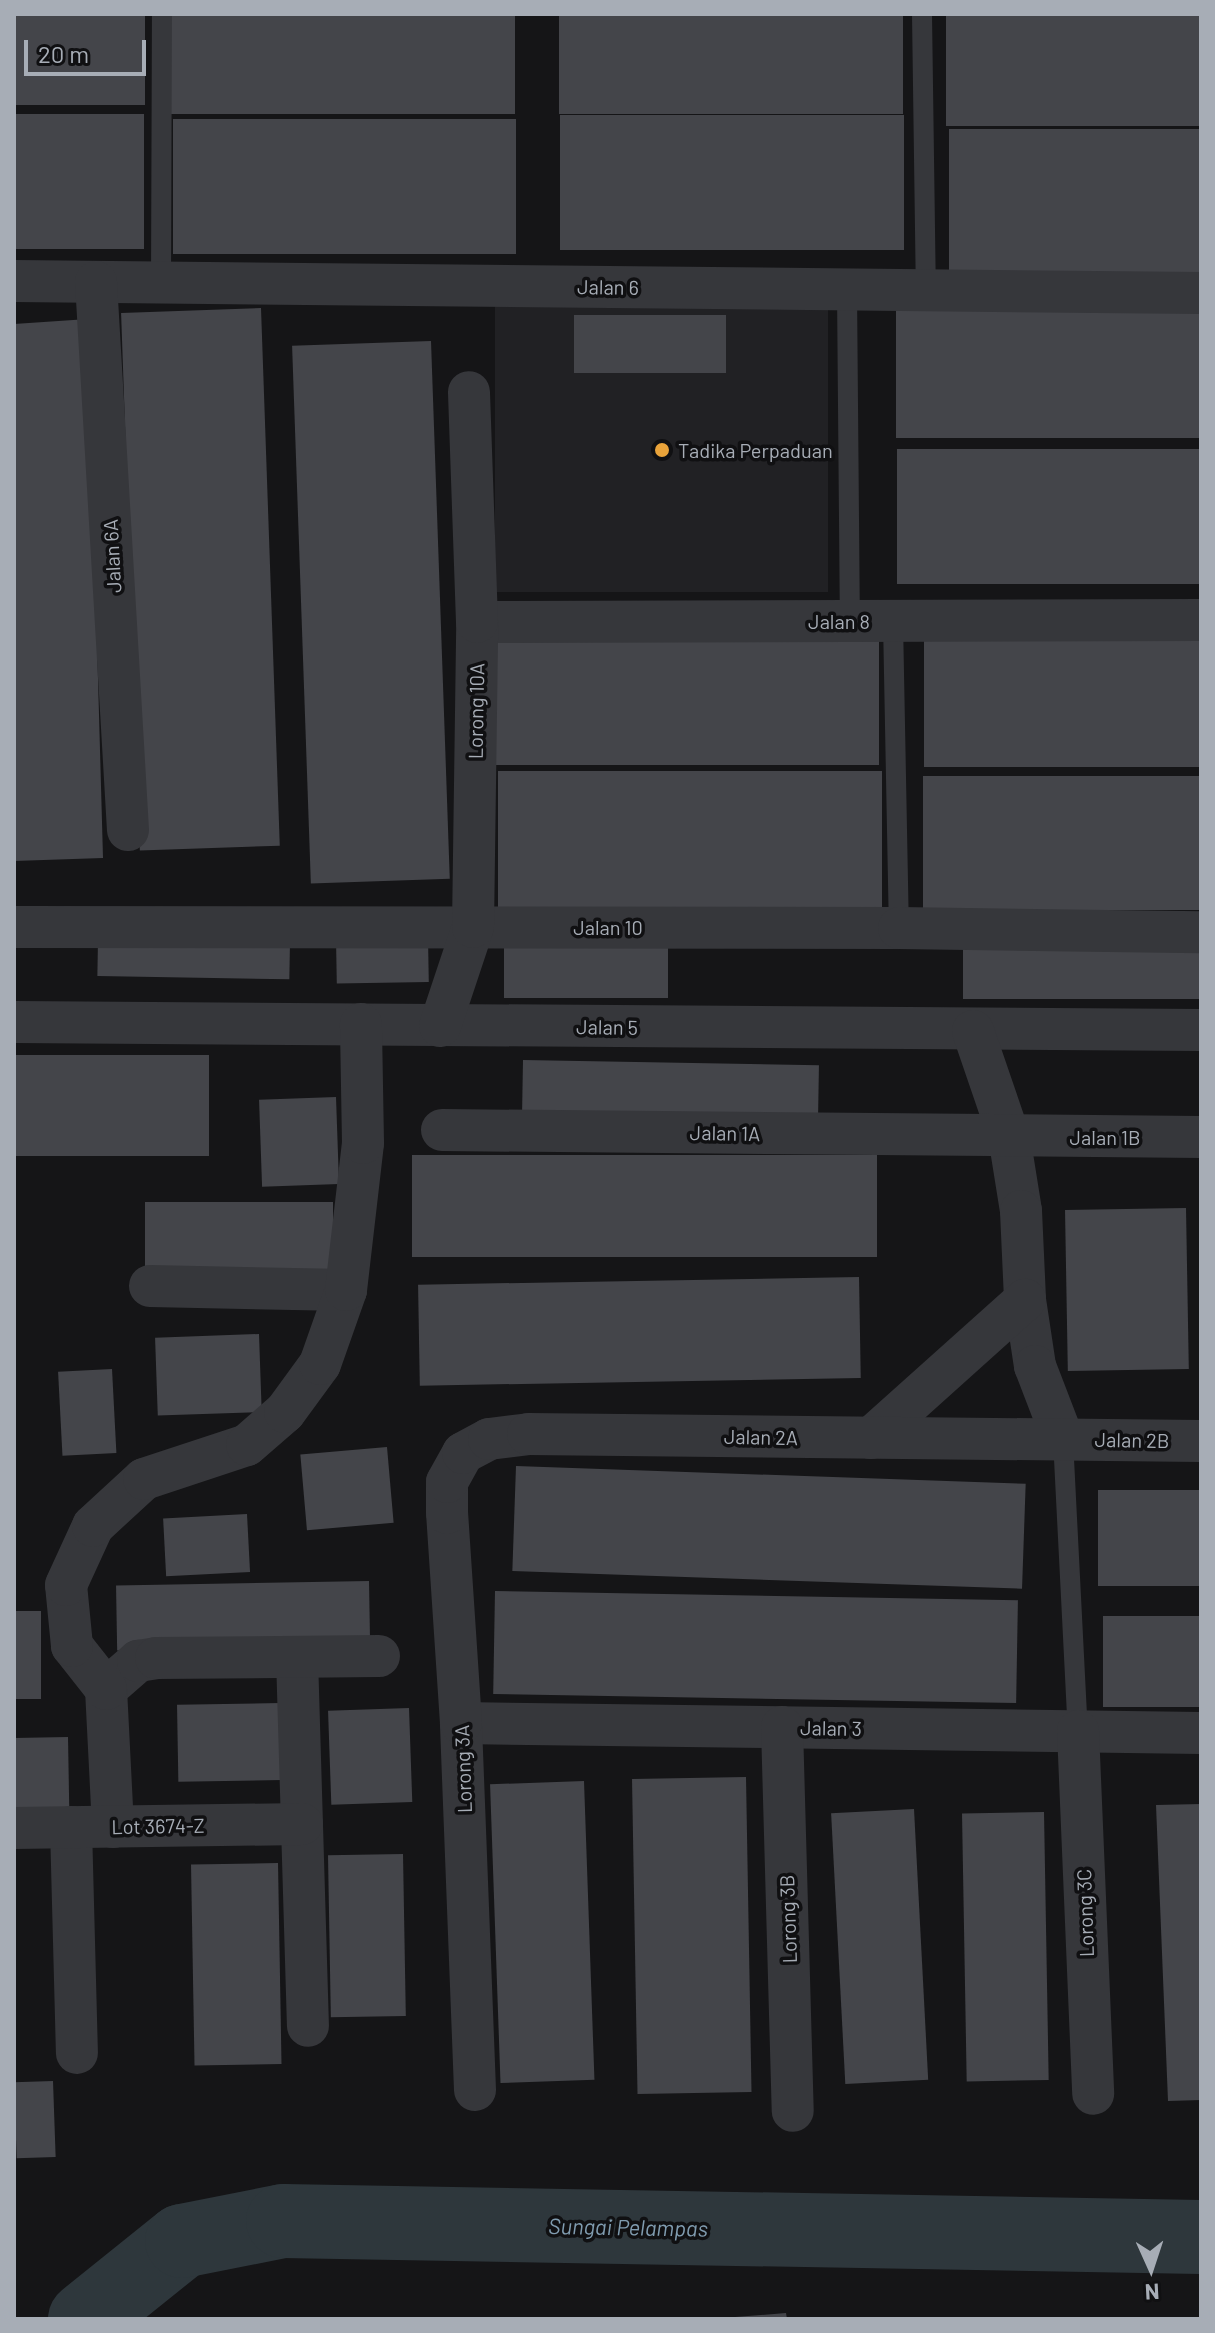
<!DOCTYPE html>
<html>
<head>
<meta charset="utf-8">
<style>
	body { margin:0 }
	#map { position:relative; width:1215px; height:2333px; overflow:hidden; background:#151517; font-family:Barlow,sans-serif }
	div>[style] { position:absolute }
	.built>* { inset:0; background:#212124; transform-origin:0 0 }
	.river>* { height:74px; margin:-37px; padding:0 37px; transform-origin:37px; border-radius:37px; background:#2e373c }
	.building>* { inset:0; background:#44454a; transform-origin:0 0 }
	.service>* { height:20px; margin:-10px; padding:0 10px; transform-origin:10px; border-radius:10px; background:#36373b }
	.minor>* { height:42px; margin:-21px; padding:0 21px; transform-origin:21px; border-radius:21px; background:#36373b }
	.dots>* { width:22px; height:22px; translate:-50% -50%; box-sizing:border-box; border:4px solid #101012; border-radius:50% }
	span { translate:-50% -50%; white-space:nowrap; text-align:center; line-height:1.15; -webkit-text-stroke:7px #101012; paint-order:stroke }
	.street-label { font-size:20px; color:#a7adb6 }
	.poi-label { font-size:20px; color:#a7adb6 }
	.left { translate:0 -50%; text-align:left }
	.water-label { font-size:22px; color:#809cb0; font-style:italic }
	.frame { position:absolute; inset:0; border:16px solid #a7adb6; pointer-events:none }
	.north { position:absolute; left:1111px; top:2229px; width:80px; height:80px; -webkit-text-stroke:6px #101012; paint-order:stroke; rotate:177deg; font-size:22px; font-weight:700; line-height:32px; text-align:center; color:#a7adb6 }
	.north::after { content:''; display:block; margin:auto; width:28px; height:36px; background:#a7adb6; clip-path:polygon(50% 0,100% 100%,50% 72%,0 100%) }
	.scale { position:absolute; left:24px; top:40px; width:122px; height:36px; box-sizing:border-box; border:4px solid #a7adb6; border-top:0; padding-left:10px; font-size:24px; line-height:28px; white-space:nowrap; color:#a7adb6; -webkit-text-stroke:6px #101012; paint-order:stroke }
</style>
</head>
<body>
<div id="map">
	<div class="built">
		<div style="left:828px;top:306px;width:286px;height:333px;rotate:90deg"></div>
	</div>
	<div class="river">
		<div style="left:85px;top:2319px;width:124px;rotate:-38.8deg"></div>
		<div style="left:182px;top:2241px;width:103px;rotate:-11.2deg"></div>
		<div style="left:283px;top:2221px;width:918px;rotate:1deg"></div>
	</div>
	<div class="building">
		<div style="left:14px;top:14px;width:131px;height:91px"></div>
		<div style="left:171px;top:14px;width:344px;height:100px"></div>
		<div style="left:559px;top:14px;width:344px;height:100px"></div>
		<div style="left:946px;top:14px;width:255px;height:112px"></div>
		<div style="left:14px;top:114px;width:130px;height:135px"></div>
		<div style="left:560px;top:115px;width:344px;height:135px"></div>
		<div style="left:173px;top:119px;width:343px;height:135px"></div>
		<div style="left:1201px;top:129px;width:144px;height:252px;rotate:90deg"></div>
		<div style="left:896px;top:303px;width:305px;height:135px"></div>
		<div style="left:261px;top:308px;width:538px;height:140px;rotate:88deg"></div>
		<div style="left:726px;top:315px;width:58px;height:152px;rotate:90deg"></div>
		<div style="clip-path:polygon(88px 319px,103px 858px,14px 861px,14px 324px)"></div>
		<div style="left:431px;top:341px;width:538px;height:139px;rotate:88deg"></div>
		<div style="left:897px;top:449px;width:304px;height:135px"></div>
		<div style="left:495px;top:630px;width:384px;height:135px"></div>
		<div style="left:1201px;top:633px;width:134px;height:277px;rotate:90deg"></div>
		<div style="left:498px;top:771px;width:384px;height:136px"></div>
		<div style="left:923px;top:776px;width:278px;height:134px"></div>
		<div style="left:428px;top:937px;width:45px;height:92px;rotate:89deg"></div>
		<div style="left:98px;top:940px;width:192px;height:36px;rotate:1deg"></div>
		<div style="left:504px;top:946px;width:164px;height:52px"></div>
		<div style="left:1201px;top:946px;width:53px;height:238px;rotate:90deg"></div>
		<div style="left:14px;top:1055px;width:195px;height:101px"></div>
		<div style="left:523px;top:1060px;width:296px;height:52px;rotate:1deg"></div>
		<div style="left:336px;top:1097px;width:87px;height:77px;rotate:88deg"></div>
		<div style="left:412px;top:1155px;width:465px;height:102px"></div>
		<div style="left:145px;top:1202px;width:188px;height:75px"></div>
		<div style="left:1186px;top:1208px;width:161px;height:121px;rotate:89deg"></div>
		<div style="left:859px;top:1277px;width:101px;height:441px;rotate:89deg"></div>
		<div style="left:259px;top:1334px;width:78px;height:104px;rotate:88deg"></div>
		<div style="left:112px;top:1369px;width:84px;height:54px;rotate:87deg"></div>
		<div style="left:387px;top:1447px;width:76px;height:87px;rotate:85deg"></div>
		<div style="left:516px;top:1466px;width:510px;height:105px;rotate:2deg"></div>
		<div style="left:1201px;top:1490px;width:96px;height:103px;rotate:90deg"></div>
		<div style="left:247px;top:1514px;width:58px;height:84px;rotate:87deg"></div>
		<div style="left:369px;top:1581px;width:65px;height:253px;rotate:89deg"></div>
		<div style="left:495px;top:1591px;width:523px;height:103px;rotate:1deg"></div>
		<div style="left:14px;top:1611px;width:27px;height:88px"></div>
		<div style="left:1103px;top:1616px;width:98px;height:91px"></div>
		<div style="left:281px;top:1703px;width:77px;height:104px;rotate:89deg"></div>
		<div style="left:409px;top:1708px;width:94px;height:81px;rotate:88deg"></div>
		<div style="left:68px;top:1737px;width:78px;height:54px;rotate:89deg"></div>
		<div style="left:746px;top:1777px;width:315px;height:114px;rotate:89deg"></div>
		<div style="left:584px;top:1781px;width:299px;height:94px;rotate:88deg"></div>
		<div style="clip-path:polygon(1201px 1804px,1201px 2100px,1168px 2101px,1156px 1805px)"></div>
		<div style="left:914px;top:1809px;width:271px;height:83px;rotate:87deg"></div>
		<div style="left:1044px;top:1812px;width:268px;height:82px;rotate:89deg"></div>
		<div style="left:403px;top:1854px;width:162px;height:75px;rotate:89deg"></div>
		<div style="left:278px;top:1863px;width:201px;height:87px;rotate:89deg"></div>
		<div style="left:53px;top:2081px;width:76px;height:39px;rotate:88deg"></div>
		<div style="clip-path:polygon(786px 2313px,787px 2319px,735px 2319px,735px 2317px)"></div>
	</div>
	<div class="service">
		<div style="left:922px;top:14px;width:276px;rotate:89.2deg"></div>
		<div style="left:161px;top:283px;width:269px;rotate:-89.8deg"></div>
		<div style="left:847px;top:290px;width:331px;rotate:89.5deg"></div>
		<div style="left:893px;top:621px;width:307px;rotate:88.9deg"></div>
		<div style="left:1063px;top:1439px;width:292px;rotate:87.1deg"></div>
	</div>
	<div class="minor">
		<div style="left:14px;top:281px;width:1187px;rotate:0.58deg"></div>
		<div style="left:96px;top:282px;width:549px;rotate:86.66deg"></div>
		<div style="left:477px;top:622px;width:724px;rotate:-0.16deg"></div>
		<div style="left:14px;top:927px;width:885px;rotate:0.06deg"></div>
		<div style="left:899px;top:928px;width:302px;rotate:0.8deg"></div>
		<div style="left:14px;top:1022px;width:1187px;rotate:0.39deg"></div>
		<div style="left:440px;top:1026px;width:104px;rotate:-71.6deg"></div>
		<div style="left:473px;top:927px;width:305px;rotate:-89.2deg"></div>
		<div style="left:477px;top:622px;width:230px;rotate:-92deg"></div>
		<div style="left:973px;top:1031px;width:111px;rotate:71.1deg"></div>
		<div style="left:1009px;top:1136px;width:76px;rotate:80.9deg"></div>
		<div style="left:1021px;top:1211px;width:89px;rotate:87.4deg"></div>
		<div style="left:1025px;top:1300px;width:67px;rotate:81.4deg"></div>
		<div style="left:1035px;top:1366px;width:78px;rotate:69deg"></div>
		<div style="left:442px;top:1130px;width:759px;rotate:0.53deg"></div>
		<div style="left:150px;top:1286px;width:196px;rotate:1.2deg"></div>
		<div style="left:871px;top:1438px;width:207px;rotate:-41.9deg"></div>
		<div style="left:297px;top:1657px;width:369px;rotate:88.3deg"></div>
		<div style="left:106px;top:1689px;width:43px;rotate:-41.2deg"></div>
		<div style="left:138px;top:1661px;width:18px;rotate:-9deg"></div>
		<div style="left:156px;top:1658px;width:223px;rotate:-0.5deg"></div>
		<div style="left:461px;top:1723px;width:740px;rotate:0.77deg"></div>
		<div style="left:782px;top:1727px;width:384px;rotate:88.4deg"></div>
		<div style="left:1078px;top:1731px;width:363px;rotate:87.6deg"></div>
		<div style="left:71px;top:1827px;width:226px;rotate:88.5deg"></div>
		<div style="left:113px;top:1827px;width:138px;rotate:-92.9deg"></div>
		<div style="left:106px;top:1689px;width:55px;rotate:-128.3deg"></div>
		<div style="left:72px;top:1646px;width:61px;rotate:-95.6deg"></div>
		<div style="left:66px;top:1585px;width:65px;rotate:-65.4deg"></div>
		<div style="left:93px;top:1526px;width:69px;rotate:-42.7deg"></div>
		<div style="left:144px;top:1479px;width:108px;rotate:-18.3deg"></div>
		<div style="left:247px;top:1445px;width:50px;rotate:-41deg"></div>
		<div style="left:285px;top:1412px;width:59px;rotate:-53.9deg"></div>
		<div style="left:320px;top:1364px;width:78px;rotate:-70.6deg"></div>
		<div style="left:346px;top:1290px;width:148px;rotate:-83.4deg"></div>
		<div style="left:363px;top:1143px;width:119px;rotate:-91deg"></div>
		<div style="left:14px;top:1828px;width:288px;rotate:-0.8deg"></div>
		<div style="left:475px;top:2090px;width:367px;rotate:-92.2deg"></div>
		<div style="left:461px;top:1723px;width:210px;rotate:-93.8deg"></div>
		<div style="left:447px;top:1513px;width:31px;rotate:-90deg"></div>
		<div style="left:447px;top:1482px;width:33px;rotate:-61deg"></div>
		<div style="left:463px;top:1453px;width:30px;rotate:-28deg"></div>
		<div style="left:489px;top:1439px;width:39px;rotate:-7deg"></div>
		<div style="left:528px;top:1434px;width:673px;rotate:0.6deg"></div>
	</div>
	<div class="dots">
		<div style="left:662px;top:450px;background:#e9a33a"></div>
	</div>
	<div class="street-label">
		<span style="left:608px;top:287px;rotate:1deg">Jalan 6</span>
		<span style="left:112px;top:556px;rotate:-93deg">Jalan 6A</span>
		<span style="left:839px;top:621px">Jalan 8</span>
		<span style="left:476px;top:711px;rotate:-89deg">Lorong 10A</span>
		<span style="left:608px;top:927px">Jalan 10</span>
		<span style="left:607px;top:1027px;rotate:1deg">Jalan 5</span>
		<span style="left:725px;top:1133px;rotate:1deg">Jalan 1A</span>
		<span style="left:1105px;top:1137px">Jalan 1B</span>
		<span style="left:761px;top:1437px;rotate:1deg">Jalan 2A</span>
		<span style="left:1132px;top:1440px;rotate:1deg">Jalan 2B</span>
		<span style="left:831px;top:1728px;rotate:1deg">Jalan 3</span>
		<span style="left:463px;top:1769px;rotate:-92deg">Lorong 3A</span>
		<span style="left:158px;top:1826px;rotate:-1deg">Lot 3674-Z</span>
		<span style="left:1085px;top:1913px;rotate:-92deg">Lorong 3C</span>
		<span style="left:788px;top:1919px;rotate:-92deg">Lorong 3B</span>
	</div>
	<div class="poi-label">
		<span class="left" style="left:678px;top:450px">Tadika Perpaduan</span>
	</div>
	<div class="water-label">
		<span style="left:628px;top:2227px;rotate:1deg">Sungai Pelampas</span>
	</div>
	<div class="frame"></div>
	<div class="north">N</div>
	<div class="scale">20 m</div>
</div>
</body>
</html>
